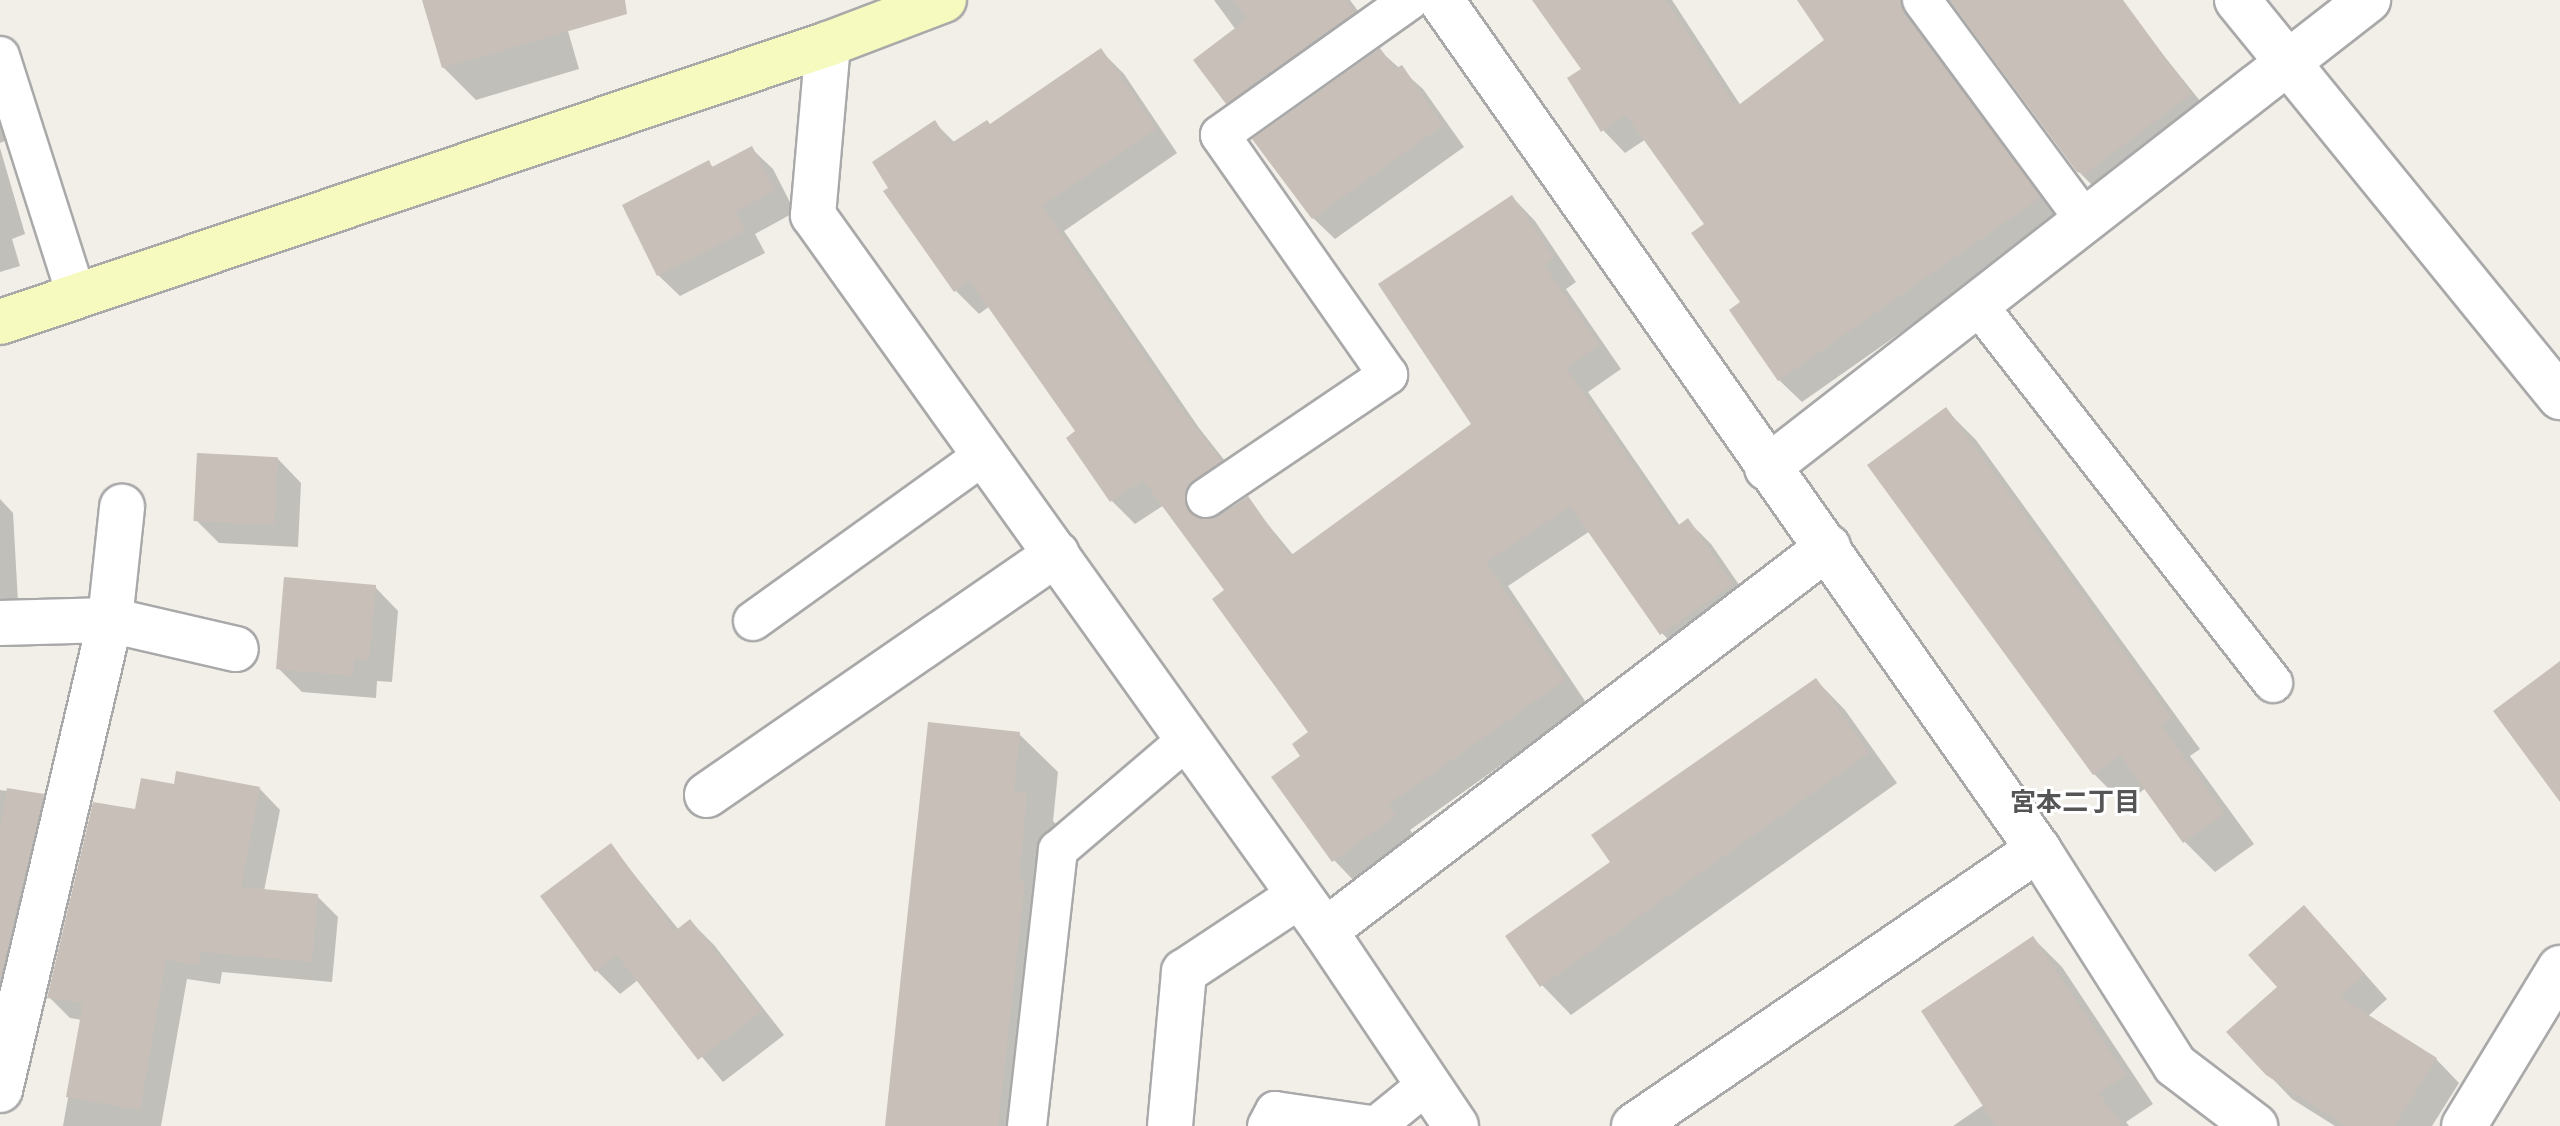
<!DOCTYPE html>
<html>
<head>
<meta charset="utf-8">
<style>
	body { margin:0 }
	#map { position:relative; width:2560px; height:1126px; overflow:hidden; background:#f2efe9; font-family:Poppins,"Noto Sans JP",sans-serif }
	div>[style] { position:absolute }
	.shadow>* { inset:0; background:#0003 }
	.building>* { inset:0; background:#c7bfb8; transform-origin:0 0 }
	.roads { filter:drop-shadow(2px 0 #a9a9a9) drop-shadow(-2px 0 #a9a9a9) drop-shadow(0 2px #a9a9a9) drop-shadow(0 -2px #a9a9a9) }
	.lane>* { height:38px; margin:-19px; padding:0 19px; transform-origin:19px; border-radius:19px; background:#fff }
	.street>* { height:44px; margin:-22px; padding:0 22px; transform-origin:22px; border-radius:22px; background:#fff }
	.secondary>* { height:44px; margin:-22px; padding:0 22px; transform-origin:22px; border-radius:22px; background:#f7fabf }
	span { translate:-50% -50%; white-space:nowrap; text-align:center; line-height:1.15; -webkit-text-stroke:6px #fff; paint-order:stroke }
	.neighbourhood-label { font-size:26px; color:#555; font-weight:700 }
</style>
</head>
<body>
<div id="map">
	<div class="shadow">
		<div style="clip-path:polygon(424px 0,559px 0,579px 69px,476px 100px,443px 67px)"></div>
		<div style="clip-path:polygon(1214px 0,1350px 0,1376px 36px,1250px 125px,1227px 103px,1236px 30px)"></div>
		<div style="clip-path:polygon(1534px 0,1672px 0,1741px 106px,1827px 40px,1800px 0,2087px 0,2148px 36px,2213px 117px,2101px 194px,2078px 171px,1953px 1px,1932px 4px,1923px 15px,1926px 38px,2061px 220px,1802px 402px,1779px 380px,1707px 225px,1646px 139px,1625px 153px,1603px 130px,1583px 70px)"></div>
		<div style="clip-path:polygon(1101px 51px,1124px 74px,1177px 153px,1064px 231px,1199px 428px,1244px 485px,1209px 513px,1209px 519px,1247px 499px,1294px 556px,1474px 424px,1512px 197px,1535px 221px,1576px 282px,1566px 289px,1621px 369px,1588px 392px,1680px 526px,1688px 521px,1711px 544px,1755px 608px,1685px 657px,1662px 633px,1590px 531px,1508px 586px,1587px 704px,1410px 830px,1418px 840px,1357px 884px,1334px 860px,1303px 757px,1311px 733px,1227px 591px,1164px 505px,1135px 524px,1112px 501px,1068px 438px,1078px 432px,990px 306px,979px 314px,955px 290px,935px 123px,955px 143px,990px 126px)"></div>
		<div style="clip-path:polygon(1380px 51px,1423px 89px,1464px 147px,1335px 239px,1313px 218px)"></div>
		<div style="clip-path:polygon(0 126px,5px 141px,0 143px)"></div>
		<div style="clip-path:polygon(0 148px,25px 234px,12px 239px,20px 266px,0 272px)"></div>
		<div style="clip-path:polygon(751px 148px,773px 169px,795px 212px,755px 234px,765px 253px,680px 296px,658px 275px,709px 163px,714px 168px)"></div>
		<div style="clip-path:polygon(1946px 410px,1976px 440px,2200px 749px,2190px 756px,2254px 844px,2215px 872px,2185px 842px,2146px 788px,2124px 804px,2094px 774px)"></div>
		<div style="clip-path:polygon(278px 459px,301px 483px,298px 547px,219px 543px,196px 520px)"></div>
		<div style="clip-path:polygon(0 499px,13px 513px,18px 602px,0 603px)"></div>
		<div style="clip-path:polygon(375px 587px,398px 611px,392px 682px,377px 681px,376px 698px,302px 692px,278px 668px)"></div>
		<div style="clip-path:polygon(1816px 680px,1845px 710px,1897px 783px,1571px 1015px,1542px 985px,1613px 863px)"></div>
		<div style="clip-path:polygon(1019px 734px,1058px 772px,1053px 821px,1064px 833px,1040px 1126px,887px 1126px)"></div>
		<div style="clip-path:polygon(176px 787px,260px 789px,280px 810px,264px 891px,317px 896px,338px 917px,332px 982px,222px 972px,220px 984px,187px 979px,161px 1126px,63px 1126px,82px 1020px,70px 1018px,49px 997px,137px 811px)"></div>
		<div style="clip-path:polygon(0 790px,43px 796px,65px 818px,0 1008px)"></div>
		<div style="clip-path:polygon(611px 846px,679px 930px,690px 921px,714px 945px,784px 1035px,723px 1082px,638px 980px,620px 994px,596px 970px)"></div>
		<div style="clip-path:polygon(2327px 931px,2387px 999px,2367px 1017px,2436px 1059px,2459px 1083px,2432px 1126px,2335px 1126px,2292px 1099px,2268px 1074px,2280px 987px)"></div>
		<div style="clip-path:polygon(2033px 938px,2062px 967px,2153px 1104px,2126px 1122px,2129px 1126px,1953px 1126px,1985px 1104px)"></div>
	</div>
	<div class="building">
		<div style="clip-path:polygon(422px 0,625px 0,627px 14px,442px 68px)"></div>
		<div style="clip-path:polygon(1234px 0,1346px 0,1355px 12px,1226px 104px,1193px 60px,1247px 19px)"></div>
		<div style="clip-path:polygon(1532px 0,1666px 0,1736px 107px,1824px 40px,1797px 0,1900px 0,1904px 13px,2041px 197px,1778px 381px,1729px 310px,1740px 302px,1691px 233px,1704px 224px,1626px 115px,1601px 132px,1567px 78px,1581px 69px)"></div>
		<div style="clip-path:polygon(1949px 0,2123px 0,2192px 94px,2085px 174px,2077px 172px)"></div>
		<div style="clip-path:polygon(1101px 48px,1156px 129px,1042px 206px,1176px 402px,1222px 461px,1186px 489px,1187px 510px,1196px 517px,1218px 517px,1248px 496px,1290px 556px,1471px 424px,1378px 284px,1512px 195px,1554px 258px,1544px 265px,1599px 345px,1566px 368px,1676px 527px,1688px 518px,1733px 584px,1660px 635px,1570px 506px,1486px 562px,1565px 680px,1388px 805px,1396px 816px,1332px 862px,1271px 777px,1300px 756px,1292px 744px,1308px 732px,1212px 599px,1224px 590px,1143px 480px,1110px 502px,1066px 438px,1075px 431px,969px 280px,954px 292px,883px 191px,888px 188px,872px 162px,935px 120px,950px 144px,987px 120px,990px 124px)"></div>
		<div style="clip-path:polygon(1380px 48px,1395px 69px,1402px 65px,1443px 125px,1312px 219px,1252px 139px)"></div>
		<div style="clip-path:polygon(752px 146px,775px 191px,735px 212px,745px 231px,657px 276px,622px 205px,709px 160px,712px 167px)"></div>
		<div style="clip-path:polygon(1946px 407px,2172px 718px,2161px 725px,2225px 813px,2183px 843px,2120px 755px,2093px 775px,1867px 465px)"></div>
		<div style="left:197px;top:453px;width:81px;height:68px;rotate:3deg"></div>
		<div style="clip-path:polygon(284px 577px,376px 585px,369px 660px,354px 658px,353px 676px,276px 669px)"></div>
		<div style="clip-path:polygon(2560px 661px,2560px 802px,2493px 711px)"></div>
		<div style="clip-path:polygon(1816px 678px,1869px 753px,1540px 987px,1505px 936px,1610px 862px,1591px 835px)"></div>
		<div style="clip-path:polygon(928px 722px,1020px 732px,1014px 791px,1027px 793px,1019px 881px,1025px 882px,998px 1126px,885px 1126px)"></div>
		<div style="clip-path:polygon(176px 771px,260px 787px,241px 887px,318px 894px,312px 962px,201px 952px,199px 965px,166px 960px,140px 1110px,66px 1097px,83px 1003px,47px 998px,93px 802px,135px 809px,141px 778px,174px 784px)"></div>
		<div style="clip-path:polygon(7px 788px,44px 794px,0 980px,0 828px)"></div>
		<div style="clip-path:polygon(611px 843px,675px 931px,690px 919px,762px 1011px,698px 1060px,617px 955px,595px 972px,540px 896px)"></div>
		<div style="clip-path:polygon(2304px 905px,2365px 974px,2340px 997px,2437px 1058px,2394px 1126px,2346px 1126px,2266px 1075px,2226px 1032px,2277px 987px,2248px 955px)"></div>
		<div style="clip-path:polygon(2033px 936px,2126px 1075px,2099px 1093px,2122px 1126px,1996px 1126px,1921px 1011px)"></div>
	</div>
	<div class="roads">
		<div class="lane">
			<div style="left:1922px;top:0;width:272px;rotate:53.5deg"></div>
			<div style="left:0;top:56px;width:253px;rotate:72.3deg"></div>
			<div style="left:1977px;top:304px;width:481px;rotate:52deg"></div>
			<div style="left:1206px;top:498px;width:220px;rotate:-34.1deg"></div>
			<div style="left:1388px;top:375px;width:293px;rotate:-125deg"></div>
			<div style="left:1220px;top:135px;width:233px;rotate:-35.4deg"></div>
			<div style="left:753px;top:621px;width:286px;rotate:-35.7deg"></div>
			<div style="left:1027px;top:1126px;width:278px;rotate:-83.6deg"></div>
			<div style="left:1058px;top:850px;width:171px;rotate:-40.5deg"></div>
			<div style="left:1267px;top:1126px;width:17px;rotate:-62deg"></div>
			<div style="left:1275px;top:1111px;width:102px;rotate:8.4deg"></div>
			<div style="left:1376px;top:1126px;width:63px;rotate:-39.2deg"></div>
		</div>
		<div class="street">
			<div style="left:1441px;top:0;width:1038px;rotate:54.89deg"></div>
			<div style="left:2038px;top:849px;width:256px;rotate:57.6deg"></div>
			<div style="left:2175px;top:1065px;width:101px;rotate:37.3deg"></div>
			<div style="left:2237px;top:0;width:512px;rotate:50.87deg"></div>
			<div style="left:828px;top:44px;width:172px;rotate:95deg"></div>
			<div style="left:813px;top:215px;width:880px;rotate:54.43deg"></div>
			<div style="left:1325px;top:931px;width:235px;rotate:56.1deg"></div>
			<div style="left:1767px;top:468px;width:762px;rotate:-37.91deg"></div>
			<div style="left:0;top:623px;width:110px;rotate:-1.6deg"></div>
			<div style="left:110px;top:620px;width:129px;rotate:13deg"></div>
			<div style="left:707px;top:795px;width:425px;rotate:-34.6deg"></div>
			<div style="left:1325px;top:931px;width:633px;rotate:-37.36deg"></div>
			<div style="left:0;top:1090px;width:483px;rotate:-76.8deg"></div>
			<div style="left:110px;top:620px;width:114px;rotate:-83.9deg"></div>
			<div style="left:1170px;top:1126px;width:155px;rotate:-84.8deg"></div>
			<div style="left:1184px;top:972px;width:138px;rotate:-33.5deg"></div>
			<div style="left:1634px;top:1126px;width:490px;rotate:-34.4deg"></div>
			<div style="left:2464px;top:1126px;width:185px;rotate:-58.7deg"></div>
		</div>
		<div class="secondary">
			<div style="left:0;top:322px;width:873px;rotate:-18.56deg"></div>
			<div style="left:828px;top:44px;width:124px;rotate:-20.8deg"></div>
		</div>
	</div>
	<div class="neighbourhood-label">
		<span style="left:2075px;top:803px">宮本二丁目</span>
	</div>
</div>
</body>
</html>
